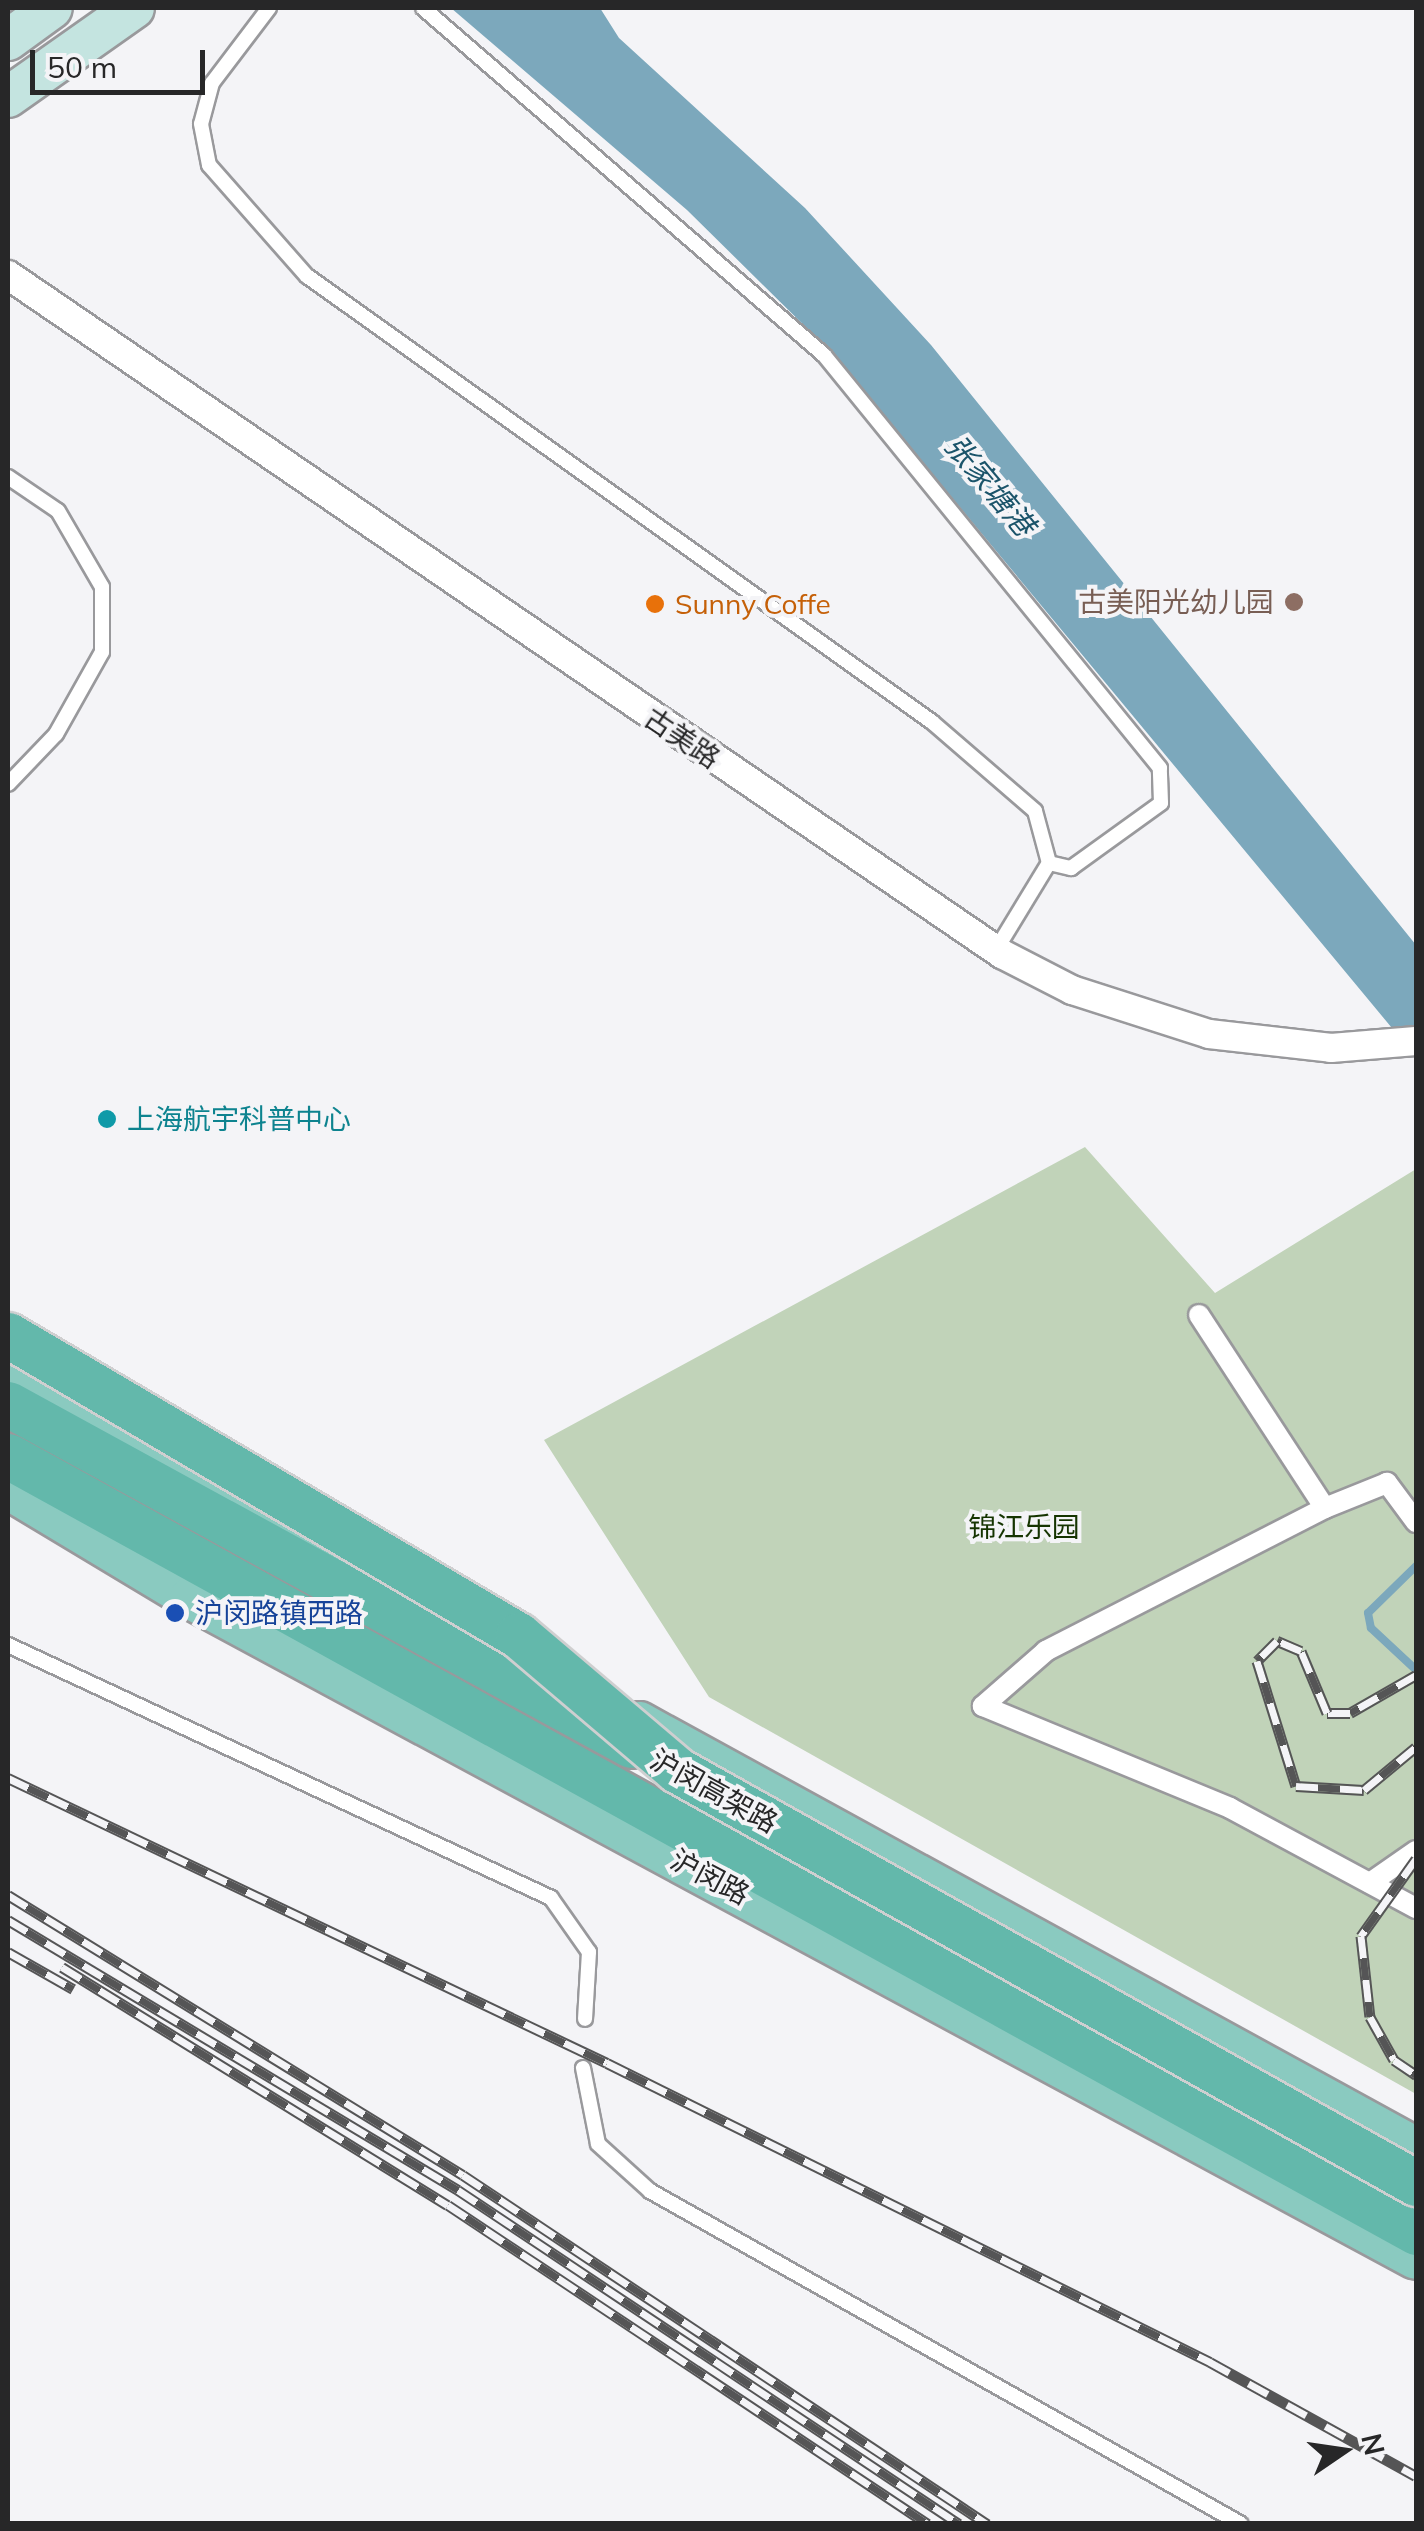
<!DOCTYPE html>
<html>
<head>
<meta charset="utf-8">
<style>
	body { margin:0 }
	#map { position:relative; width:1424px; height:2531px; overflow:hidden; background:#f4f4f7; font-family:Mulish,"Noto Sans SC",sans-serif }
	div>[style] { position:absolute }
	.green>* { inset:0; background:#c1d3b9 }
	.water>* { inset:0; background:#7ca8bc }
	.stream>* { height:8px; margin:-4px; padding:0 4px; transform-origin:4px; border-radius:4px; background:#7ca8bc }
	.roads { filter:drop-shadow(2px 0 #99999c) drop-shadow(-2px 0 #99999c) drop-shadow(0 2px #99999c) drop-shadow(0 -2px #99999c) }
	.service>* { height:14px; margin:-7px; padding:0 7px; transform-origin:7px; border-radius:7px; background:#fff }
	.pedestrian>* { height:20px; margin:-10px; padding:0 10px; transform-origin:10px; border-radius:10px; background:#fff }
	.minor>* { height:28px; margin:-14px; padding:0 14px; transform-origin:14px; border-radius:14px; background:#fff }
	.secondary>* { height:40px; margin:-20px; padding:0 20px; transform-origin:20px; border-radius:20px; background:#c4e4e0 }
	.primary>* { height:42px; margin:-21px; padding:0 21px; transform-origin:21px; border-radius:21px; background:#8acac0 }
	.trunk>* { height:45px; margin:-22.5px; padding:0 22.5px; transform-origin:22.5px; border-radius:22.5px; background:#63b8ab }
	.rail>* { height:11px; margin-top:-5.5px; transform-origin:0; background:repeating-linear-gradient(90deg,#f4f4f7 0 22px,#555556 0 44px); box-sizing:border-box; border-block:2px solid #555556 }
	.bridges { filter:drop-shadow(2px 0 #cfcfd0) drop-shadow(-2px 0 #cfcfd0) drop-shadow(0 2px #cfcfd0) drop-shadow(0 -2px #cfcfd0) }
	.trunk-bridge>* { height:45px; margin:-22.5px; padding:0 22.5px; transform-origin:22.5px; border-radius:22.5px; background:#63b8ab }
	.dots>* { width:28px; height:28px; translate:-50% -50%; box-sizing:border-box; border:5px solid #f4f4f7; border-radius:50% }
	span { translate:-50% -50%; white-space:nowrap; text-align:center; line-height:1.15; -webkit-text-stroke:8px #f4f4f7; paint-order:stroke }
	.education-label { font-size:28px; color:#785e54 }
	.right { translate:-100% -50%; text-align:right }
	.food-label { font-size:28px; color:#c56008 }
	.left { translate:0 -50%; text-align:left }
	.street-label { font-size:28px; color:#272728 }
	.culture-label { font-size:28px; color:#0d838f }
	.park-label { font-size:28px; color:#153400 }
	.transit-label { font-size:28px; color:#164399 }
	.water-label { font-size:30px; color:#1b546a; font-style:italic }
	.frame { position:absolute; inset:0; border:10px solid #272728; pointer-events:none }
	.north { position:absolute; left:1294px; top:2401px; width:100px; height:100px; -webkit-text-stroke:8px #f4f4f7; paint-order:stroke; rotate:77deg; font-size:28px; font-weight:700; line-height:40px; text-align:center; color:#272728 }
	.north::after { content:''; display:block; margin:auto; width:35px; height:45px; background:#272728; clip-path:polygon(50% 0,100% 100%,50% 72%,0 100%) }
	.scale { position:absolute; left:30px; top:50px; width:175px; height:45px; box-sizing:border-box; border:5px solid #272728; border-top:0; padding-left:12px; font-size:30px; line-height:35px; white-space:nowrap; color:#272728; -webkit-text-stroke:8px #f4f4f7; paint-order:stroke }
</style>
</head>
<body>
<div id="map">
	<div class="green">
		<div style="clip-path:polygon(1085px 1147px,1215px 1293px,1416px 1169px,1416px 2094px,709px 1697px,544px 1440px)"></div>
	</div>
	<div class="water">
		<div style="clip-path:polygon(451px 8px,600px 8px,619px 38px,805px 208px,931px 345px,1416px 945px,1416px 1057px,831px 352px,687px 210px)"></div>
	</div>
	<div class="stream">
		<div style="left:1416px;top:1566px;width:67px;rotate:135.6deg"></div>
		<div style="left:1368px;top:1613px;width:15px;rotate:79deg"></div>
		<div style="left:1371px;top:1628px;width:62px;rotate:43deg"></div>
	</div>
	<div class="roads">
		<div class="service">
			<div style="left:269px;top:8px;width:94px;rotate:127.2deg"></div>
			<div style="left:212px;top:83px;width:42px;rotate:105deg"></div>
			<div style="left:201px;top:124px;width:42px;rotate:79deg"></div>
			<div style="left:209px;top:165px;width:148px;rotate:48.6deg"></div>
			<div style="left:307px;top:276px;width:768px;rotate:35.51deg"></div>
			<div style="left:932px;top:722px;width:136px;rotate:40.8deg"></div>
			<div style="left:1035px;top:811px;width:54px;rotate:74.9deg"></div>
			<div style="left:1049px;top:863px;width:23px;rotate:13deg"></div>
			<div style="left:1071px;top:868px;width:111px;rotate:-35.8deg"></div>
			<div style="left:1161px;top:803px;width:35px;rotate:-92deg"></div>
			<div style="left:1160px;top:768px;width:532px;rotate:-129.13deg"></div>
			<div style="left:824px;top:355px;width:530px;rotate:-139.13deg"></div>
			<div style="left:8px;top:477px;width:60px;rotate:34.2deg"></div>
			<div style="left:58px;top:511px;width:88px;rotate:59.9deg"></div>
			<div style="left:102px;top:587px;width:65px;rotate:90deg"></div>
			<div style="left:102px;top:652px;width:94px;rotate:119.3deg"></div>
			<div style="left:56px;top:734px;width:69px;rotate:133.8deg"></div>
			<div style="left:996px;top:950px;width:102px;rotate:-58.7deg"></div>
			<div style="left:8px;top:1645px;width:599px;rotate:24.98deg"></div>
			<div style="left:551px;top:1898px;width:66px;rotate:54.9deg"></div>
			<div style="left:589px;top:1952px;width:67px;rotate:93.4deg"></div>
			<div style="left:583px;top:2068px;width:77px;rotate:78.8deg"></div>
			<div style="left:598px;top:2144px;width:70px;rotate:42.1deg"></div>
			<div style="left:650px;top:2191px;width:678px;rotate:29.4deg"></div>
		</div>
		<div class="pedestrian">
			<div style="left:1199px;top:1315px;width:230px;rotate:56.9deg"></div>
			<div style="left:1416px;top:1522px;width:49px;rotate:-126.6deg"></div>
			<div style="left:1387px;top:1483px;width:67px;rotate:158deg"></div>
			<div style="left:1325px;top:1508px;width:314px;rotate:152.9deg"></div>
			<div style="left:1046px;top:1651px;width:84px;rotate:138.9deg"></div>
			<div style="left:983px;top:1706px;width:267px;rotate:22.4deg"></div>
			<div style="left:1230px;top:1808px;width:211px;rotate:28.3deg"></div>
			<div style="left:1370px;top:1883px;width:56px;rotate:-34.8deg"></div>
		</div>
		<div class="minor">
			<div style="left:8px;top:275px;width:1204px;rotate:34.34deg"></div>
			<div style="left:1002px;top:954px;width:79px;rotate:27.2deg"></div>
			<div style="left:1072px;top:990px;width:144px;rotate:17.8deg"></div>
			<div style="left:1209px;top:1034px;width:123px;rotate:6.5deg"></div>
			<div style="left:1331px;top:1048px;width:85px;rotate:-4.7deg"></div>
		</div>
		<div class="secondary">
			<div style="left:8px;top:40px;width:54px;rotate:-36deg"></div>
			<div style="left:8px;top:97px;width:154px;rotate:-35.2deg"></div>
		</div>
		<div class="primary">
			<div style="left:8px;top:1377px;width:514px;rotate:28.71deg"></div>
			<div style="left:8px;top:1488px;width:214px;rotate:31deg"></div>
			<div style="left:191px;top:1598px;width:1391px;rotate:28.31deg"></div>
			<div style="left:639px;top:1723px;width:886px;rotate:28.73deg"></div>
		</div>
		<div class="trunk">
			<div style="left:8px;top:1404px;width:710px;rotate:28.69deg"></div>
			<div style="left:8px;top:1456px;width:1608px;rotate:28.86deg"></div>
		</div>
	</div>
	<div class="rail">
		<div style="left:1416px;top:1675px;width:76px;rotate:150.1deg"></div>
		<div style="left:1350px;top:1713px;width:23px;rotate:180deg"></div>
		<div style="left:1327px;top:1713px;width:67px;rotate:-112.8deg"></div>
		<div style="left:1301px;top:1651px;width:26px;rotate:-157deg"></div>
		<div style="left:1277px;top:1641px;width:28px;rotate:135deg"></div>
		<div style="left:1257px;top:1661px;width:131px;rotate:72.7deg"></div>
		<div style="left:1296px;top:1786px;width:68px;rotate:3.4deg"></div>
		<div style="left:1364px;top:1790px;width:67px;rotate:-39.6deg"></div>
		<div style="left:8px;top:1778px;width:663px;rotate:25.44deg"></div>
		<div style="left:607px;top:2063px;width:673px;rotate:26.37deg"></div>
		<div style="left:1210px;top:2362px;width:235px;rotate:29deg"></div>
		<div style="left:1416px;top:1859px;width:95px;rotate:125.5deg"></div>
		<div style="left:1361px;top:1936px;width:81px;rotate:83.7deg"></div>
		<div style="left:1370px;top:2017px;width:49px;rotate:60.8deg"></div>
		<div style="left:1394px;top:2060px;width:27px;rotate:34deg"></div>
		<div style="left:8px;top:1895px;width:534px;rotate:31.61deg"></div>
		<div style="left:463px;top:2175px;width:630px;rotate:33.66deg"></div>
		<div style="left:8px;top:1920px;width:525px;rotate:30.96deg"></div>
		<div style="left:458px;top:2190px;width:602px;rotate:33.69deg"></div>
		<div style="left:8px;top:1952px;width:75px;rotate:29.6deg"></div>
		<div style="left:62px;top:1967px;width:453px;rotate:31.7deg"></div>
		<div style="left:448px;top:2205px;width:576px;rotate:33.61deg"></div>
	</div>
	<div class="bridges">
		<div class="trunk-bridge">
			<div style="left:8px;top:1335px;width:592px;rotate:30.47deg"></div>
			<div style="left:518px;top:1635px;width:209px;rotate:40.3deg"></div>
			<div style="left:677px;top:1770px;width:847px;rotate:29.2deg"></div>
		</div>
	</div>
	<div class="dots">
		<div style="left:1294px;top:602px;background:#8d6e63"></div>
		<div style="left:655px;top:604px;background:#e8710a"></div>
		<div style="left:107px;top:1119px;background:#0f9aa8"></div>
		<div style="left:175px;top:1613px;background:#1a4fb4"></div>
	</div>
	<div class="education-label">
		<span class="right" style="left:1274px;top:602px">古美阳光幼儿园</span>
	</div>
	<div class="food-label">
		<span class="left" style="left:675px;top:604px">Sunny Coffe</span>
	</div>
	<div class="street-label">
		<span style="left:682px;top:738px;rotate:34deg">古美路</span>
		<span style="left:714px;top:1791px;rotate:29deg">沪闵高架路</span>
		<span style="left:710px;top:1877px;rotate:28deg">沪闵路</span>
	</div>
	<div class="culture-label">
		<span class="left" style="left:127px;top:1119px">上海航宇科普中心</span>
	</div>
	<div class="park-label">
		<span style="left:1024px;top:1527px">锦江乐园</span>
	</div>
	<div class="transit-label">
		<span class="left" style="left:195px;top:1613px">沪闵路镇西路</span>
	</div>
	<div class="water-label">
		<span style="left:990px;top:485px;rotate:50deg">张家塘港</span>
	</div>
	<div class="frame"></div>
	<div class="north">N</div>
	<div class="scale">50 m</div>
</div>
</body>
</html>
